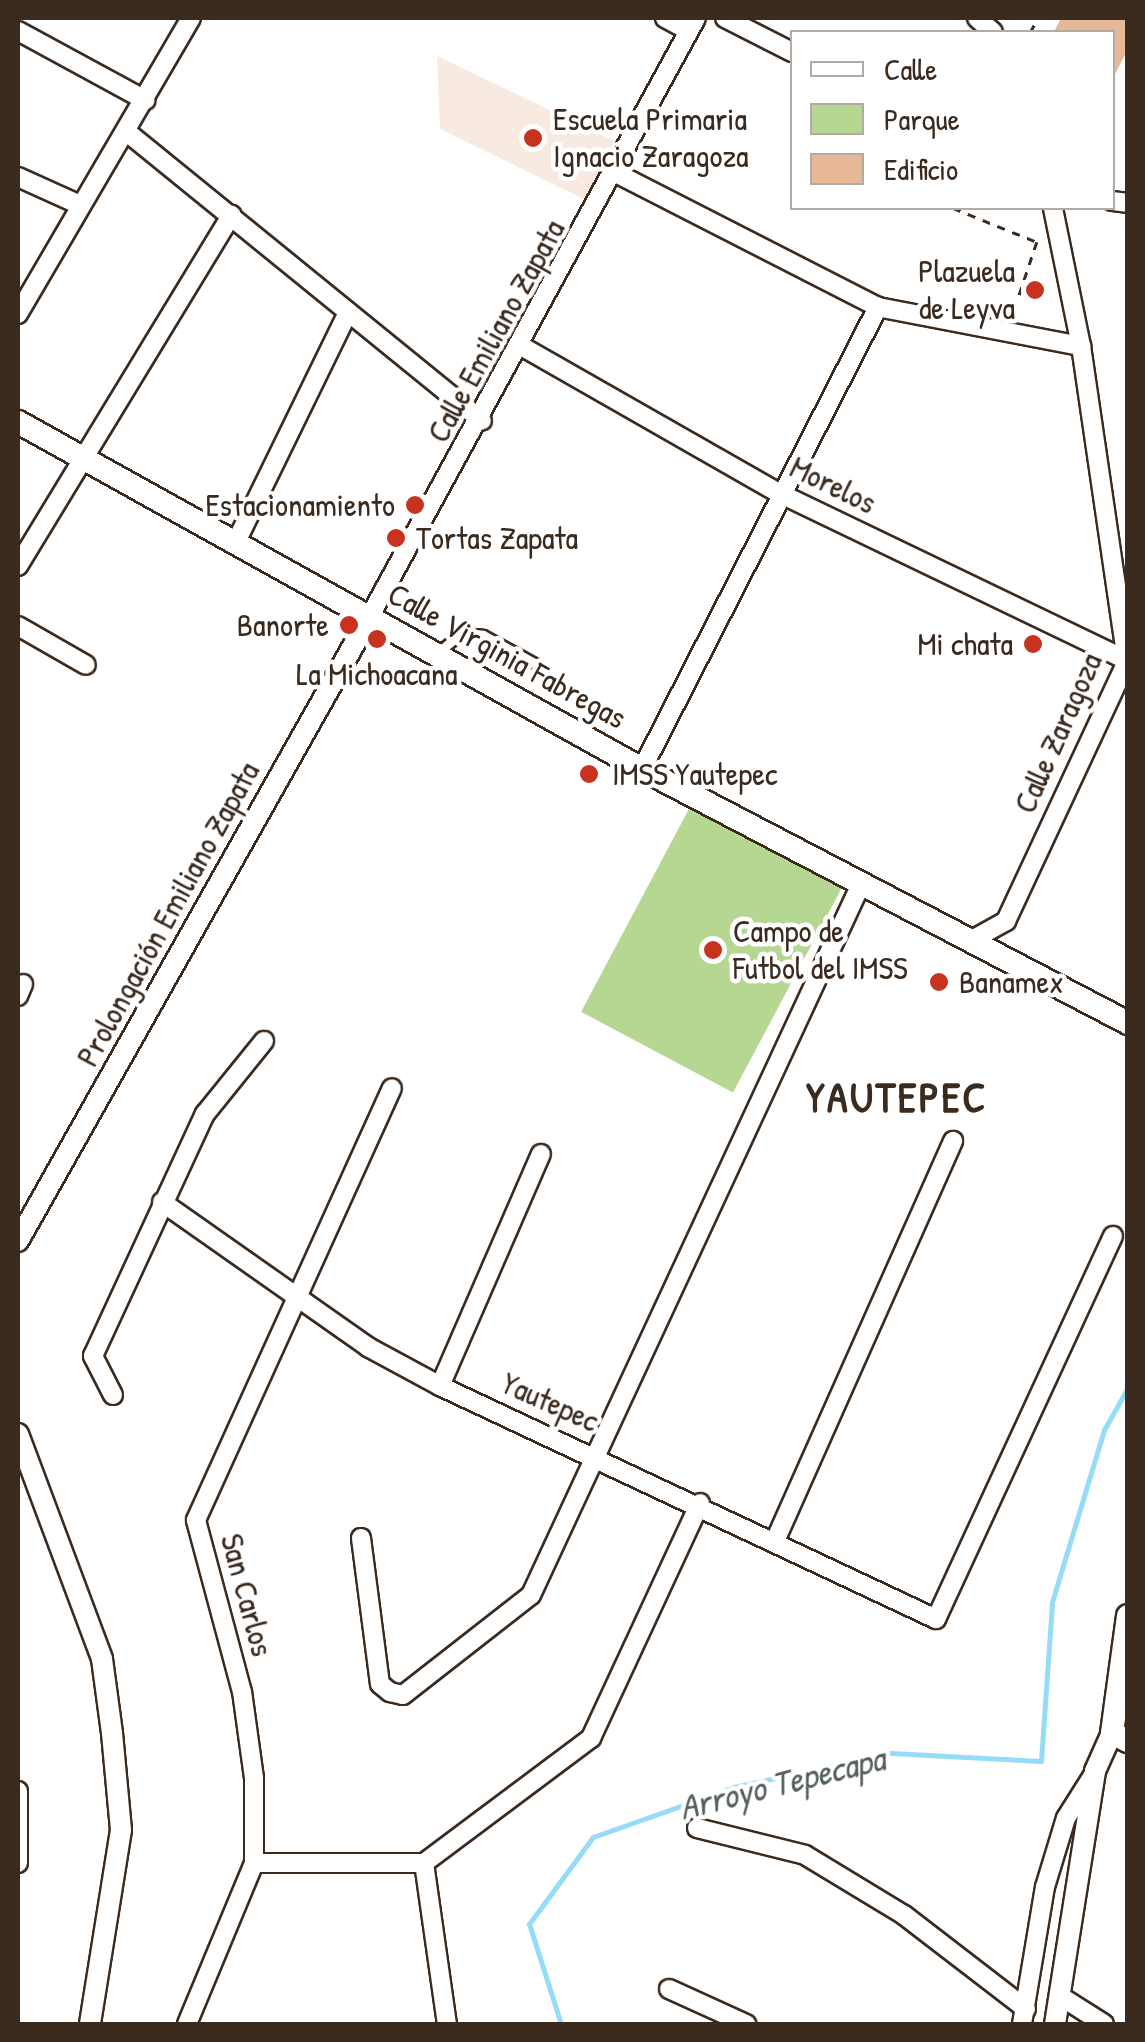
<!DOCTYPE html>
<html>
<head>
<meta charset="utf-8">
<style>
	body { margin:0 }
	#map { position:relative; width:1145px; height:2042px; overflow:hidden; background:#fff; font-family:"Patrick Hand",sans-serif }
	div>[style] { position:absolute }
	.built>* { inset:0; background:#f8eae0 }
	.green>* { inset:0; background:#b5d791; transform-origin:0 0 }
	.stream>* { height:5px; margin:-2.5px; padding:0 2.5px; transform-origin:2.5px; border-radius:2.5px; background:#96dbf8 }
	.building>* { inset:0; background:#e7b898 }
	.path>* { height:2.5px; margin-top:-1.25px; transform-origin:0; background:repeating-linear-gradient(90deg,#3b2a1e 0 8px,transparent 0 16px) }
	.roads { filter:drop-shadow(2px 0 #3b2a1e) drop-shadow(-2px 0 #3b2a1e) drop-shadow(0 2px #3b2a1e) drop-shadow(0 -2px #3b2a1e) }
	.service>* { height:9px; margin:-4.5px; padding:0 4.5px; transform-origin:4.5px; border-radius:4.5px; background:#fff }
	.minor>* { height:18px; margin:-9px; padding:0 9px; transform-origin:9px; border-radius:9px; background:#fff }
	.tertiary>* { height:20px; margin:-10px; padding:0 10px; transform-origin:10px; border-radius:10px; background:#fff }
	.secondary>* { height:22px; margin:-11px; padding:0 11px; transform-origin:11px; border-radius:11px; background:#fff }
	.dots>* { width:28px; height:28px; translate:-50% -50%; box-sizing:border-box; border:5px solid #fff; border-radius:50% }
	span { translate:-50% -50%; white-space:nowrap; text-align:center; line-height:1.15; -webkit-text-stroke:9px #fff; paint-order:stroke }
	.poi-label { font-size:32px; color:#3b2a1e }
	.left { translate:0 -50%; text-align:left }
	.right { translate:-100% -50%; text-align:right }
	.street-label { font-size:32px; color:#3b2a1e }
	.water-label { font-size:35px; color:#565f5f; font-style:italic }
	.district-label { font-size:42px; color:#3b2a1e; font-weight:700; letter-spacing:2.5px }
	.frame { position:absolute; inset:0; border:20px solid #3b2a1e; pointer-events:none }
	.legend { position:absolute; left:790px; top:30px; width:325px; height:180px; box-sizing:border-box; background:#fff; border:2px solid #b1aaa5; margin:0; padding:12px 18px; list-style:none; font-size:30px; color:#3b2a1e }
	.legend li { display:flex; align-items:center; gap:20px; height:50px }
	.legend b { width:50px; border:2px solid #b1aaa5 }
</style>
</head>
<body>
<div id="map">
	<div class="built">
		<div style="clip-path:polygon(437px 56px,627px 147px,596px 205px,440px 129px)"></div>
	</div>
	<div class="green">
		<div style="left:690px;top:807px;width:172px;height:232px;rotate:28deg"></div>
	</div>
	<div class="stream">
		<div style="left:561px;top:2024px;width:105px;rotate:-107.7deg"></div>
		<div style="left:529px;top:1924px;width:108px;rotate:-53.7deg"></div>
		<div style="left:593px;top:1837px;width:150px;rotate:-19.5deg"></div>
		<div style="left:734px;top:1787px;width:161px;rotate:-12.2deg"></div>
		<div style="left:891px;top:1753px;width:150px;rotate:3.1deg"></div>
		<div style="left:1041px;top:1761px;width:159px;rotate:-86deg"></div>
		<div style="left:1052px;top:1602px;width:180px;rotate:-73.2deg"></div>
		<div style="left:1104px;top:1430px;width:49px;rotate:-60.8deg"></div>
	</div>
	<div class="building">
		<div style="clip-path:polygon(1061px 18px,1128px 18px,1128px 49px,1112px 80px,1112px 32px,1054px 32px)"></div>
	</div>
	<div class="path">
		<div style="left:1030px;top:32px;width:16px;rotate:-60deg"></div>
		<div style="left:953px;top:208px;width:91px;rotate:22deg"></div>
		<div style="left:1037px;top:242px;width:79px;rotate:108.4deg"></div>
	</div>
	<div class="roads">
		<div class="service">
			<div style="left:437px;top:653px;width:32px;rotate:-39deg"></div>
			<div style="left:462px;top:633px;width:21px;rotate:5deg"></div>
			<div style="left:483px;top:635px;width:60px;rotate:28.7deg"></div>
		</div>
		<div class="minor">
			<div style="left:665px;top:18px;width:26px;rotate:28deg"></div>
			<div style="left:725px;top:18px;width:75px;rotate:26.9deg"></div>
			<div style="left:977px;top:18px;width:21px;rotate:41deg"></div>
			<div style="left:18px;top:31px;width:145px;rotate:28.5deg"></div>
			<div style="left:128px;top:133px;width:456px;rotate:39.1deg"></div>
			<div style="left:616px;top:173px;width:294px;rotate:27.1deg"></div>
			<div style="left:878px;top:307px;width:207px;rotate:10.9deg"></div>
			<div style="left:18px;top:177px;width:68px;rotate:24.3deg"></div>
			<div style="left:1112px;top:201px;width:16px;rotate:7deg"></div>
			<div style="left:18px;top:314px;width:343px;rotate:-59.7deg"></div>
			<div style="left:521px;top:346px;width:297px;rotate:29.7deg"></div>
			<div style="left:779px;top:493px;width:387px;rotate:25.7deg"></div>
			<div style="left:235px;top:544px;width:258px;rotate:-64deg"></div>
			<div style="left:18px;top:566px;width:411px;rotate:-58.7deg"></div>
			<div style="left:370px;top:616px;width:681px;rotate:-61.4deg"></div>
			<div style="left:18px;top:626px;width:78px;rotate:29.8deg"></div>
			<div style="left:642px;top:769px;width:519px;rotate:-62.94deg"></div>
			<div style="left:972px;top:940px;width:39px;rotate:-29deg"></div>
			<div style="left:1006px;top:921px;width:287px;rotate:-65deg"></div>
			<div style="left:1127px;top:661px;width:318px;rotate:-98.3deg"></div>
			<div style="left:1081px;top:346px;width:141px;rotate:-101.5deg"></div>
			<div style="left:18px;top:996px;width:13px;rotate:-67deg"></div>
			<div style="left:162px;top:1202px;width:252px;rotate:35.1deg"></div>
			<div style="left:368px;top:1347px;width:82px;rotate:28.4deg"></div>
			<div style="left:440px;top:1386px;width:548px;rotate:25.16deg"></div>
			<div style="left:936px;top:1619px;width:422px;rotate:-65.2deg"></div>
			<div style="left:440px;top:1386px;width:253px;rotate:-66.5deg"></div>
			<div style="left:113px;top:1395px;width:44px;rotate:-117.1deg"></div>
			<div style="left:93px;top:1356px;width:267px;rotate:-65.2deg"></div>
			<div style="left:205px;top:1114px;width:94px;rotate:-51.1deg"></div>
			<div style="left:361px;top:1538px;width:147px;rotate:82.6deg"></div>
			<div style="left:380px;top:1684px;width:13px;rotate:39deg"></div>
			<div style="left:390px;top:1692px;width:13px;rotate:13deg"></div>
			<div style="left:403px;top:1695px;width:162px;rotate:-38deg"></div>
			<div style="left:531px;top:1595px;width:786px;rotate:-65.1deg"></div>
			<div style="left:775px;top:1541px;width:438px;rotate:-66deg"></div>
			<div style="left:18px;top:1791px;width:72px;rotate:90deg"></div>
			<div style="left:697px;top:1828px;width:111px;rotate:14deg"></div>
			<div style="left:805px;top:1855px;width:116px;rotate:31.2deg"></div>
			<div style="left:904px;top:1915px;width:154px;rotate:37.6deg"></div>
			<div style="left:254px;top:1863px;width:170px"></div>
			<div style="left:424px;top:1863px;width:209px;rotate:-36.8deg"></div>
			<div style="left:591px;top:1738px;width:259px;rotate:-65.1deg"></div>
			<div style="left:424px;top:1863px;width:163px;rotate:81.9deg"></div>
			<div style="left:669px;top:1989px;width:85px;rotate:24.4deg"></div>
			<div style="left:1060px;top:1996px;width:52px;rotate:32.5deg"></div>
			<div style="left:187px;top:2024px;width:174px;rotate:-67.4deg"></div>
			<div style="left:254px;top:1863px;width:85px;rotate:-90deg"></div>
			<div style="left:254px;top:1778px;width:87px;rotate:-97.9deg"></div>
			<div style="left:242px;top:1692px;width:178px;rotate:-105deg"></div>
			<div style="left:196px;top:1520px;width:474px;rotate:-65.6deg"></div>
			<div style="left:1022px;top:2024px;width:139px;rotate:-80.5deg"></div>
			<div style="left:1045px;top:1887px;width:72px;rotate:-73.1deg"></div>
			<div style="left:1066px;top:1818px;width:49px;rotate:-57.6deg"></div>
		</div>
		<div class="tertiary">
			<div style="left:18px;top:1241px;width:717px;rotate:-60.61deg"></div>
			<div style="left:18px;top:1434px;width:240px;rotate:69.5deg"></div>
			<div style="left:102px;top:1659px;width:75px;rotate:82.3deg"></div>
			<div style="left:112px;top:1733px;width:97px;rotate:84.7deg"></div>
			<div style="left:121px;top:1830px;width:196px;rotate:99.1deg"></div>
			<div style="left:1055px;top:2024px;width:256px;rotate:-81deg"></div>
			<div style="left:1095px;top:1771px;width:42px;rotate:-65.9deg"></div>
		</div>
		<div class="secondary">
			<div style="left:18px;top:422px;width:714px;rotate:29.08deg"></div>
			<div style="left:642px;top:769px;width:548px;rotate:27.59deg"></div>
			<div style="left:1128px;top:1616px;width:118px;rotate:97.8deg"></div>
			<div style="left:1112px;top:1733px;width:18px;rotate:27deg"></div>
		</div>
	</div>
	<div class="dots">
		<div style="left:533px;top:138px;background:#c8321e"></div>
		<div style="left:1035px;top:290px;background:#c8321e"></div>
		<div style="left:415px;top:505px;background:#c8321e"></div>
		<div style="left:396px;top:538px;background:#c8321e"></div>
		<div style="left:349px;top:625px;background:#c8321e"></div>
		<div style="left:377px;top:639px;background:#c8321e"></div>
		<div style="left:1033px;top:644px;background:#c8321e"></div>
		<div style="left:589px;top:774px;background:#c8321e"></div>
		<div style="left:713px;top:950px;background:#c8321e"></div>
		<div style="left:939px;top:982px;background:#c8321e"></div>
	</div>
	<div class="poi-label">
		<span class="left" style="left:553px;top:138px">Escuela Primaria<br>Ignacio Zaragoza</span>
		<span class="right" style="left:1015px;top:290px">Plazuela<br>de Leyva</span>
		<span class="right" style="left:395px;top:505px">Estacionamiento</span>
		<span class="left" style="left:416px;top:538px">Tortas Zapata</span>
		<span class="right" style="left:329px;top:625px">Banorte</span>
		<span class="right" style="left:1013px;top:644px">Mi chata</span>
		<span style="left:377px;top:674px">La Michoacana</span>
		<span class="left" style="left:612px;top:774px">IMSS Yautepec</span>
		<span class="left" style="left:733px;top:950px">Campo de<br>Futbol del IMSS</span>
		<span class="left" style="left:959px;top:982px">Banamex</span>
	</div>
	<div class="street-label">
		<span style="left:496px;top:331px;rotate:-61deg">Calle Emiliano Zapata</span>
		<span style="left:833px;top:485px;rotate:26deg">Morelos</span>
		<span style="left:507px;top:656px;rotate:29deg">Calle Virginia Fabregas</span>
		<span style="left:1058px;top:733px;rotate:-66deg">Calle Zaragoza</span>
		<span style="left:168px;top:914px;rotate:-61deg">Prolongación Emiliano Zapata</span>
		<span style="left:550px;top:1402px;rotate:24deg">Yautepec</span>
		<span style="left:247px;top:1595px;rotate:75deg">San Carlos</span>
	</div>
	<div class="water-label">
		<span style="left:782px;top:1783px;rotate:-14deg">Arroyo Tepecapa</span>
	</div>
	<div class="district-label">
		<span style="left:897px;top:1097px">YAUTEPEC</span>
	</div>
	<div class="frame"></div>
	<ul class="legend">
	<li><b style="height:12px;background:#fff"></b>Calle</li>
	<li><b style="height:28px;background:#b5d791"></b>Parque</li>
	<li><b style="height:28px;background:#e7b898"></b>Edificio</li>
	</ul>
</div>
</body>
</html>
